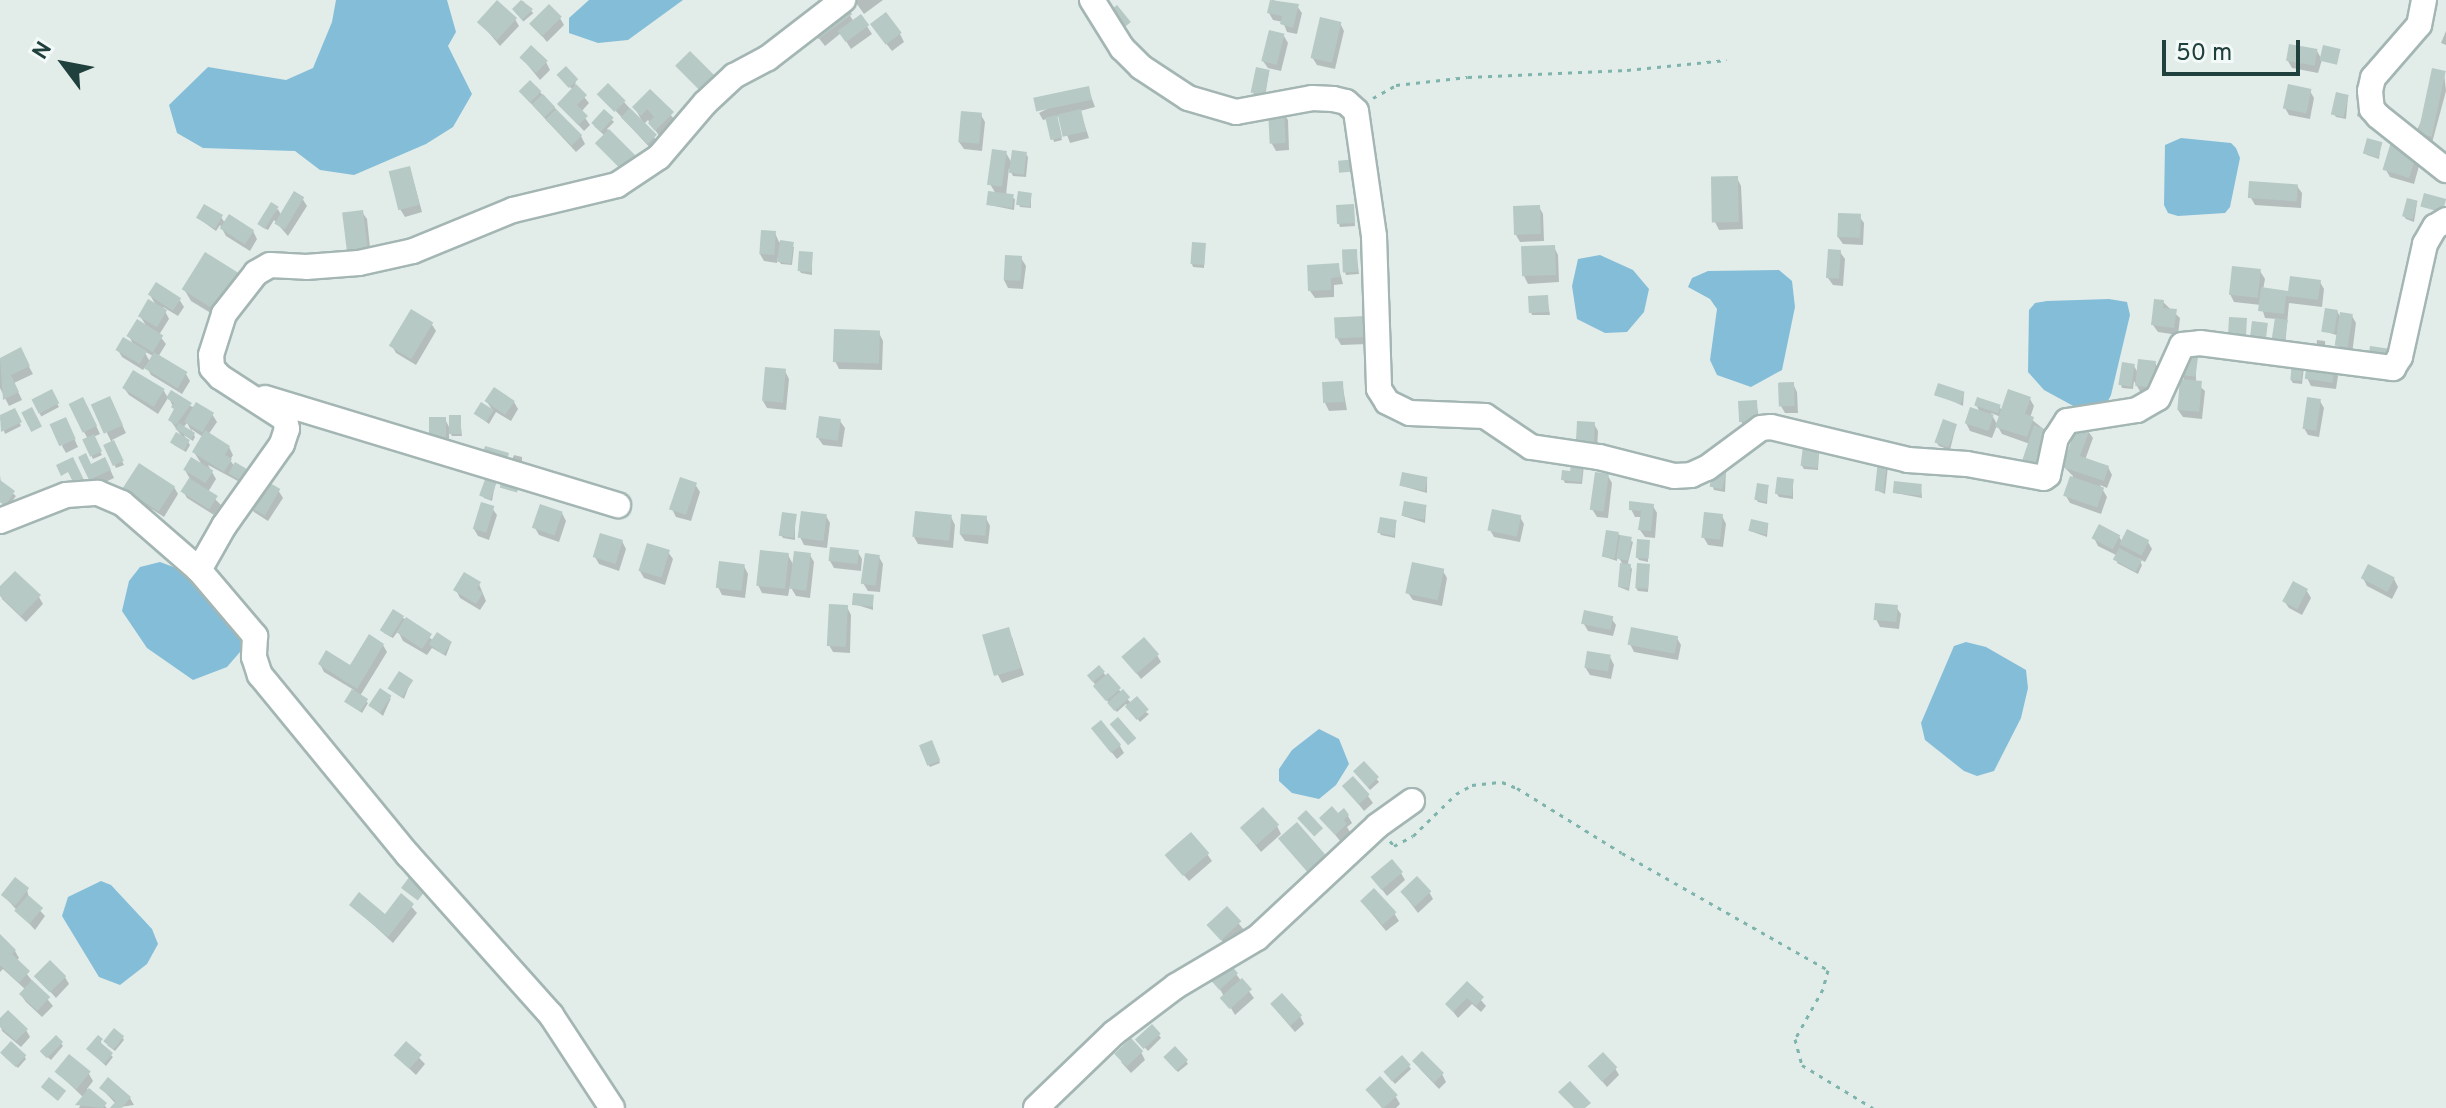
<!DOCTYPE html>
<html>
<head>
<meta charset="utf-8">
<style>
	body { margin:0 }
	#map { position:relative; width:2446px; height:1108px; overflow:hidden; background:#e2edea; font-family:Overpass,sans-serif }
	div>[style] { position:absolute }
	.water>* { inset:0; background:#84bdd8 }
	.shadow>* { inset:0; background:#0003; transform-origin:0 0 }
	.building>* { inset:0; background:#b6c9c4; transform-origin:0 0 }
	.path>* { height:3px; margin-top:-1.5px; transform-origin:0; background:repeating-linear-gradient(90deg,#7fb4ac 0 4px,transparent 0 10px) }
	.roads { filter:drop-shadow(2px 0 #a4b6b3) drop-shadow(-2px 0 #a4b6b3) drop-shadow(0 2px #a4b6b3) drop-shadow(0 -2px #a4b6b3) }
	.minor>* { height:24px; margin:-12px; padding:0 12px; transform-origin:12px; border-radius:12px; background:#fff }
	span { translate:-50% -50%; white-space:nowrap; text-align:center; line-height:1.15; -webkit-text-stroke:6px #f3f9f7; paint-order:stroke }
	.north { position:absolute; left:24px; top:24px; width:80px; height:80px; -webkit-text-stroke:6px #f3f9f7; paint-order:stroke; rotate:302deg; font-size:22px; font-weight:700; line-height:32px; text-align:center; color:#20403d }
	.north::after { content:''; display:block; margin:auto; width:28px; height:36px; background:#20403d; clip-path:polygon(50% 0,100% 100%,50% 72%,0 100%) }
	.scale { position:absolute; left:2162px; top:40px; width:138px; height:36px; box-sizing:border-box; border:4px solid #20403d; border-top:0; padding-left:10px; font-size:24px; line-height:28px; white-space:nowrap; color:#20403d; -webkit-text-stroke:6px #f3f9f7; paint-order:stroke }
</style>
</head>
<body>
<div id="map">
	<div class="water">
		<div style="clip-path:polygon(336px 0,447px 0,456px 32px,448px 46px,472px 94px,453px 127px,426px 144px,354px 175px,320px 170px,295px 151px,203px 148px,177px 133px,169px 105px,208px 67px,286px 80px,313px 68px,332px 22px)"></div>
		<div style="clip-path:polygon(589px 0,683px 0,628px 40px,598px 43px,569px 33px,569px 18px)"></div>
		<div style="clip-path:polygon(2181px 138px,2231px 143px,2236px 148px,2240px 158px,2230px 207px,2225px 213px,2178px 216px,2168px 213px,2164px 205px,2165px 145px)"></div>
		<div style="clip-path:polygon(1600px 255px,1633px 270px,1649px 289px,1644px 312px,1627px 332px,1605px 333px,1577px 319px,1572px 286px,1578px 259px)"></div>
		<div style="clip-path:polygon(1779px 270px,1792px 281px,1795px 307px,1782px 370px,1751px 387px,1717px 375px,1710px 360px,1717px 309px,1710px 299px,1688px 287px,1692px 278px,1708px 271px)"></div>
		<div style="clip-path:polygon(2109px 299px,2127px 302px,2130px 315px,2111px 395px,2107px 403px,2077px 408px,2044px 390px,2028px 372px,2029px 310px,2035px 303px,2047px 301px)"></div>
		<div style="clip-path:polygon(160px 562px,179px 569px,198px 583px,241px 634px,240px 652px,227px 667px,193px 680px,147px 648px,122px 611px,129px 581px,140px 567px)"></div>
		<div style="clip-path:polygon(1966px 642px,1986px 647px,2026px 670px,2028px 688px,2021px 718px,1994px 771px,1977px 776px,1964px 771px,1925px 740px,1921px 723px,1954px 646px)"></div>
		<div style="clip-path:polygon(1319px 729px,1339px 739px,1349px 764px,1336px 785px,1319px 799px,1292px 793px,1279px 781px,1279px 769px,1292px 750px)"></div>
		<div style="clip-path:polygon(101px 881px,111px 885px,152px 929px,158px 944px,147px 964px,120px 985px,99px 977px,62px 916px,68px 897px)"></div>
	</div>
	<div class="shadow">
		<div style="clip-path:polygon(854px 0,883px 0,864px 14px)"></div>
		<div style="clip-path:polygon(1272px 0,1297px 6px,1302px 13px,1297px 34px,1287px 32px,1283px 22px,1273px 20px,1269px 13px)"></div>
		<div style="left:523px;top:1px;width:16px;height:13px;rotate:50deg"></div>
		<div style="clip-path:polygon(844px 6px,854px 22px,861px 17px,872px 34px,851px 49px,841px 33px,825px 46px,818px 37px)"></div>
		<div style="clip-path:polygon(560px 18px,564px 25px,547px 42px,532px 24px)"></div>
		<div style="clip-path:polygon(515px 19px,519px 26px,500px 46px,479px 21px)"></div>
		<div style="clip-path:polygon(1340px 23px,1344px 31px,1335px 69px,1317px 65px,1312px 57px)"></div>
		<div style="clip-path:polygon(2446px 31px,2446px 45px,2441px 43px)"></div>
		<div style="clip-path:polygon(877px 32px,900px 34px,904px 42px,892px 51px)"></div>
		<div style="clip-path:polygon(1284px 36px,1288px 43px,1281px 71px,1268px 68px,1263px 61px)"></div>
		<div style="clip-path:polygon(2317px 51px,2322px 60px,2318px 73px,2292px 68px,2288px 61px)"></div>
		<div style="clip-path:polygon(521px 57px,546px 62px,550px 70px,540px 80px)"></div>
		<div style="clip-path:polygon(1269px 72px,1265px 97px,1254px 94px,1252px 91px)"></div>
		<div style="clip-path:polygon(2444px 73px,2446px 91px,2432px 143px,2421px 140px,2416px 132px)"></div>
		<div style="clip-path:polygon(561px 78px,576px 80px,575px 86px,589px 103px,581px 112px,590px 125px,584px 131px,559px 104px,573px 90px)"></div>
		<div style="clip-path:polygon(1088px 88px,1095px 107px,1080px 111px,1089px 138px,1070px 143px,1060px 116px,1055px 117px,1062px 140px,1054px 142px,1047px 119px,1043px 120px,1039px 113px)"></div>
		<div style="clip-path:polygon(2310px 91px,2314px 98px,2310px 119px,2289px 115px,2285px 108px)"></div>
		<div style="clip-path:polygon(540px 92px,581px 136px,585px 144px,576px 152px,523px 95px)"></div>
		<div style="clip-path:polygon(650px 92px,676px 121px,660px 137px,648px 120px,643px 125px,660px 144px,653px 151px,600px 94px,624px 102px,643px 123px,635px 108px)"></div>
		<div style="clip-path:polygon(2348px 97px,2346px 119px,2336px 117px,2334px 114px)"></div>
		<div style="clip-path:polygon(2360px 101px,2369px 106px,2366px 120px,2357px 116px)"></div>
		<div style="clip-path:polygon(1283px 112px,1288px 120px,1289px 150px,1276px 151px,1272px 144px)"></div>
		<div style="clip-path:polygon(981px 115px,985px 122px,982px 151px,964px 149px,959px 142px)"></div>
		<div style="clip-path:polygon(612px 120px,614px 122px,607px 129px,635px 158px,628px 177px,597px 143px,605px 136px,594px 126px)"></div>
		<div style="clip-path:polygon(2381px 144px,2379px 159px,2367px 155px,2365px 152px)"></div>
		<div style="clip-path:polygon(1006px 153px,1013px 165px,1026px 154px,1028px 157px,1026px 177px,1013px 176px,1009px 168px,1006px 195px,1015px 199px,1014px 210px,989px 205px,996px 194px,990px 184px)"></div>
		<div style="clip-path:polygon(2421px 159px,2414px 184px,2390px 177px,2386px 170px)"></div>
		<div style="clip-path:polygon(410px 168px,422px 212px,405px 217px,400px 209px)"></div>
		<div style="clip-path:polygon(1737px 178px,1741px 186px,1743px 229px,1719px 230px,1715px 222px)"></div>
		<div style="clip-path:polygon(2297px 186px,2302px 193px,2301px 208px,2255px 205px,2251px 198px)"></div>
		<div style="clip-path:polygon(1031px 194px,1031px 208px,1020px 207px,1019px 204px)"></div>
		<div style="clip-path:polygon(302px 198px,307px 206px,288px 236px,274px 220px,268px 230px,262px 227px,260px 224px,278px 209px,281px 215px)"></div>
		<div style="clip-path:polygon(2417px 203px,2414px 222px,2406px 219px,2404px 216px)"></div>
		<div style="clip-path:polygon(1353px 206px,1355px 226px,1340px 227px,1339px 224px)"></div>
		<div style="clip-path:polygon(1539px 207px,1543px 214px,1544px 241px,1520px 242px,1516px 235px)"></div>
		<div style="clip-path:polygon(362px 212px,367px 219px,371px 257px,349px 252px)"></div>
		<div style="clip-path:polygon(1859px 216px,1864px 223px,1863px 245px,1843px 244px,1838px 237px)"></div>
		<div style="clip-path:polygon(221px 217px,225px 223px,253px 231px,257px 239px,250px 251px,226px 236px,220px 225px,216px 231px,198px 218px)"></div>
		<div style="clip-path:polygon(775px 233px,779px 242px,794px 247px,792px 265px,781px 264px,777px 258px,777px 263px,764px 261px,760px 254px)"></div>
		<div style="clip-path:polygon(1205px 245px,1204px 268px,1193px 267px,1192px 264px)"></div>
		<div style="clip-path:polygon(1554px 247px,1558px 255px,1559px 282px,1528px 284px,1524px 276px)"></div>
		<div style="clip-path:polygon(1356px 251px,1359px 274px,1346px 275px,1345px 272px)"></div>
		<div style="clip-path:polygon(1840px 252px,1845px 259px,1843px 286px,1833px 285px,1828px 278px)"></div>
		<div style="clip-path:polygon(812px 254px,812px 275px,801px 273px,799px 270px)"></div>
		<div style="clip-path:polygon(1021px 258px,1026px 266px,1023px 289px,1008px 288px,1004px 280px)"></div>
		<div style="clip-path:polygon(1338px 265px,1343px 284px,1334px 285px,1334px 297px,1315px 298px,1310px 291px)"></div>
		<div style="clip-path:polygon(2260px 271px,2265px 279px,2263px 290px,2289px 293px,2320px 282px,2324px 289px,2322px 307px,2289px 303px,2285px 346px,2276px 319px,2265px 318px,2261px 305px,2234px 302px,2230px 294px)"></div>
		<div style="clip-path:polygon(238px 275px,224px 321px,191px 301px,184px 289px)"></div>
		<div style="clip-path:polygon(evenodd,150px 295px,179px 299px,184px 307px,178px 316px,163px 307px,169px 319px,159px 335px,166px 344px,158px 357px,186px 374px,190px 381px,182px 394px,151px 375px,146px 366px,143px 370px,122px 357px,118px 350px,134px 346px,129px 336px,147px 327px,140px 316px,157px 307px,150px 295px,144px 351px,153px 356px,150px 362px,144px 351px)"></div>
		<div style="clip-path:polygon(1547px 297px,1550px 315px,1532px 315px,1531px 312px)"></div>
		<div style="clip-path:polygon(2163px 302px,2180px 318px,2178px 335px,2158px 332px,2153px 325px)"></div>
		<div style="clip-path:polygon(2337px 311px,2342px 320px,2352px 316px,2356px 323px,2352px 354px,2342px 353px,2338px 345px,2339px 336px,2324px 331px)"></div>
		<div style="clip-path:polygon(1364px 318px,1369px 344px,1341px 345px,1337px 338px)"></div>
		<div style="clip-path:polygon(431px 323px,436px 331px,416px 365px,396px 353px,392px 346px)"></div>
		<div style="clip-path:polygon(879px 333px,883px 341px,882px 370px,839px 369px,835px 361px)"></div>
		<div style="clip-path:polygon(2317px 340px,2325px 341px,2326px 354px,2316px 350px)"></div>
		<div style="clip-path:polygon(20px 350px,33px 374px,14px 383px,22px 400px,9px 406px,0 388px,0 360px)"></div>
		<div style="clip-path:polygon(2196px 360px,2196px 383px,2205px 391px,2202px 419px,2183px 417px,2178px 410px,2185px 382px,2182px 375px)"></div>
		<div style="clip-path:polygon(2155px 363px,2159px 370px,2156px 395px,2141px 393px,2134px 381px,2133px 389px,2122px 388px,2121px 385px,2134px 366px,2138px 373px)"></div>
		<div style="clip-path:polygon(2304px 367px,2302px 384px,2293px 383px,2291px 380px)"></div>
		<div style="clip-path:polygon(2333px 368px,2338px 376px,2336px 389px,2311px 386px,2307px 378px)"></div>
		<div style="clip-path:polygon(785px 371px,789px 379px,786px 410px,767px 408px,763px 401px)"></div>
		<div style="clip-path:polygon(1342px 383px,1347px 410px,1329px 411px,1325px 403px)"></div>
		<div style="clip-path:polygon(1793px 384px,1797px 392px,1798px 413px,1785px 413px,1781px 406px)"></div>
		<div style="clip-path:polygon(124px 388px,164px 391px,168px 398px,158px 414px,129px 395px)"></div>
		<div style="left:51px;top:392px;width:17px;height:20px;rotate:62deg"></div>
		<div style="clip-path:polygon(1964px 393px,1963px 406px,1937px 394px)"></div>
		<div style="clip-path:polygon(evenodd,169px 398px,212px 414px,217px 422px,208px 435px,229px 447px,233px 455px,230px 460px,249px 487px,208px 465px,216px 479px,208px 492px,221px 505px,214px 515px,187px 498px,183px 491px,190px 479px,185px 470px,202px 465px,194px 452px,203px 437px,191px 429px,195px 437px,193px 441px,184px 435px,190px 445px,186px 452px,174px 445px,172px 442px,183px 438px,170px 420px,175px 411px,169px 398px,187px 423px,193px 434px,183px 428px,187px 423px)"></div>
		<div style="clip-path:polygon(evenodd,2030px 399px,2034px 406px,2030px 418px,2046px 431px,2045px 478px,2030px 444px,2002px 434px,1997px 425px,1992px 438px,1970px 431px,1966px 423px,1980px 412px,1976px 405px,1999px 406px,2003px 412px,2030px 399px,1991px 413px,2001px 417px,1998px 426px,1991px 413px)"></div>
		<div style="clip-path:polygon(2320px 401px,2324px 408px,2319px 437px,2308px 435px,2304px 428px)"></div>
		<div style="clip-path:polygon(487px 402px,514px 402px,518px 409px,511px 421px,496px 412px,489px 424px,476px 414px,493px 411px)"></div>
		<div style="clip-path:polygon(1756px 402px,1761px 428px,1745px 428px,1741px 421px)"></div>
		<div style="clip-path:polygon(87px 406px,100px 434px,93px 437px,102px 455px,93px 459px,84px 441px,88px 439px,84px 432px)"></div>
		<div style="clip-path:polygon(113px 406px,126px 433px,112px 440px,124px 465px,116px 468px,105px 446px,112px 443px,107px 433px)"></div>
		<div style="clip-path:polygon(14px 411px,21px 426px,5px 434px,0 418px)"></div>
		<div style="clip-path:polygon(460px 417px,462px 436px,452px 436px,449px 431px,449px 447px,435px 447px,445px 419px,450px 429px)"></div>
		<div style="clip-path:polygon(840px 421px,845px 428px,842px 447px,823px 445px,818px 438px)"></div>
		<div style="clip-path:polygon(1594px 424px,1598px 431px,1597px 453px,1582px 453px)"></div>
		<div style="clip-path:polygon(1956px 426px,1950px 450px,1939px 446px,1937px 443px)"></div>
		<div style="clip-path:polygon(69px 427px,78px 447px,66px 453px,62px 446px)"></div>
		<div style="clip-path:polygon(2088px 431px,2093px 438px,2085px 460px,2108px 467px,2112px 475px,2107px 488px,2100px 485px,2107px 497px,2101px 514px,2070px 503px,2066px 496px,2073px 476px,2064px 467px)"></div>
		<div style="clip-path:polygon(1819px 449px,1818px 470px,1804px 469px,1802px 466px)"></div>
		<div style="clip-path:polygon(507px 455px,511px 462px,514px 455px,522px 457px,522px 464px,487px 468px)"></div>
		<div style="clip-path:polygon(81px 458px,91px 466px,109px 467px,114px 478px,95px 487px)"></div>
		<div style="clip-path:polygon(1879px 463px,1888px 466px,1885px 494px,1876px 490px)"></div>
		<div style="clip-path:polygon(1584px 465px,1582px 484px,1565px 483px,1563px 479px)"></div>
		<div style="clip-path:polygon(1726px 472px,1725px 492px,1714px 490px,1713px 487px)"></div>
		<div style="clip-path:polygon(0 475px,1px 484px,16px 496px,8px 507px,0 502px)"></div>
		<div style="clip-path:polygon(1608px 476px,1612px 483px,1608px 518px,1597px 517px,1592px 509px)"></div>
		<div style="clip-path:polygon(1427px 479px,1427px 493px,1402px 486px)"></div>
		<div style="clip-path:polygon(496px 480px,492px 501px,484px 498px,482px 495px)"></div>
		<div style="clip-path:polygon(1793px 480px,1793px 499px,1779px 497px,1777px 494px)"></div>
		<div style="clip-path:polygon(695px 484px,700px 492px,691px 521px,676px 517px,672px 509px)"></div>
		<div style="clip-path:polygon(1921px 486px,1922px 498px,1895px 493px)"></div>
		<div style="clip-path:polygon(174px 487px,178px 494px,164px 517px,130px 495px,126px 488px)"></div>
		<div style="clip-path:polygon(1768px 487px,1767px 504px,1758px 502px,1756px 499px)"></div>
		<div style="clip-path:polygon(278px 490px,283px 498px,268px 521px,254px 512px,249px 505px)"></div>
		<div style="clip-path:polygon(1653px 506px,1657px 513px,1655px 538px,1645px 537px,1640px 530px,1642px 517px,1635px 517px,1631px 509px)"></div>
		<div style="clip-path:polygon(1426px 507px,1425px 523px,1403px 516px)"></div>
		<div style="clip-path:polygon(492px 508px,497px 515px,489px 540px,478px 536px,474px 529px)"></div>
		<div style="clip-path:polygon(562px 513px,566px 521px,559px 542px,539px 535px,535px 528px)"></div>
		<div style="clip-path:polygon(795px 516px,795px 540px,783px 538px,781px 535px)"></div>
		<div style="clip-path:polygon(826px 516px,830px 523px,827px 548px,804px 545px,800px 537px)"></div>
		<div style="clip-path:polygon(1722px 516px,1726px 524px,1723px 547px,1708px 545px,1704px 538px)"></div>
		<div style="clip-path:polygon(951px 517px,955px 525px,953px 548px,918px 544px,914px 537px)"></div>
		<div style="clip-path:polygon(1520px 517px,1524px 524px,1520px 542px,1494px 537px,1490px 530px)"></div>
		<div style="clip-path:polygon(986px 518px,990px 526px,988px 544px,965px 541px,960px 534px)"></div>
		<div style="clip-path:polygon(1396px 522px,1395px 538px,1381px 535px,1379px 532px)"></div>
		<div style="clip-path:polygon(1768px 525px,1767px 537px,1750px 531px)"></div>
		<div style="clip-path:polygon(1618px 534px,1633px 542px,1628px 563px,1632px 569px,1629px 591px,1619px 587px,1622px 563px,1617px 555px,1617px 561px,1605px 557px)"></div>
		<div style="clip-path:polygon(2119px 536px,2122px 542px,2148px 542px,2152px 549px,2145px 562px,2138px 558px,2142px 565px,2138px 574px,2117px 563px,2118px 556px,2098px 546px,2094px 538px)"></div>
		<div style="clip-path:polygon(622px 541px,626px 549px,619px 571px,599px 564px,595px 557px)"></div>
		<div style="clip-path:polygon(1648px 542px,1648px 562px,1639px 560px,1637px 557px)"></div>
		<div style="clip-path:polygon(668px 552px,673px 559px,665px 585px,644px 578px,640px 571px)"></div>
		<div style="clip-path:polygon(858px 552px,862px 559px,861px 571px,834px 568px,830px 561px)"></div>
		<div style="clip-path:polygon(788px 555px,794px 566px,810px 555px,814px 562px,810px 598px,796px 596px,790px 586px,788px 596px,762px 593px,758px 585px)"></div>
		<div style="clip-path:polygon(879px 557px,883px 564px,880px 592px,868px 591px,863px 583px)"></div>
		<div style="clip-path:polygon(744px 566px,748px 574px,745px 598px,722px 595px,718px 587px)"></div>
		<div style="clip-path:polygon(1649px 566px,1648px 592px,1638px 591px,1636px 588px)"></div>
		<div style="clip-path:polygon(1443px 571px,1447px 578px,1442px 606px,1413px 600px,1408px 593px)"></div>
		<div style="clip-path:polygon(2363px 578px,2394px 579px,2398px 587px,2392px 599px,2367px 586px)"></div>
		<div style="clip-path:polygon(479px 584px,486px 601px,480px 610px,460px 598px,456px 590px)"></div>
		<div style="clip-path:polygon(0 589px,39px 597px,43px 604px,26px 622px,2px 599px)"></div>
		<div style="clip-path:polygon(2307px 591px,2311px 598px,2302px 615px,2289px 608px,2284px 601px)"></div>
		<div style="clip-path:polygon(873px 597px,873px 610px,854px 604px)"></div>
		<div style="clip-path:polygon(847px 607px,851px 615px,850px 653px,833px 652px,829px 645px)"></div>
		<div style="clip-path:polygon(1896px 607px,1901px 614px,1899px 629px,1880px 627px,1876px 619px)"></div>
		<div style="clip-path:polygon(402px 617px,434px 641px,451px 643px,446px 656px,432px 648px,427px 655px,403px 641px,398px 631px,393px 638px,384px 633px,383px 630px)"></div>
		<div style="clip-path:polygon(1611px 618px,1616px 625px,1613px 636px,1588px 631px,1584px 624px)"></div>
		<div style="clip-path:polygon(1012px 637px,1024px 675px,1002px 683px,998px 675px)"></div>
		<div style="clip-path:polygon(1677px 638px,1681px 645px,1678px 660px,1634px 652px,1630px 644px)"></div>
		<div style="clip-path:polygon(383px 645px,387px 652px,360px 696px,368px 703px,362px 713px,347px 702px,354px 690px,324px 672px,320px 664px,351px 668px)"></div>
		<div style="clip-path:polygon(1157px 655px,1161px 662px,1141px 679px,1124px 657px)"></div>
		<div style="clip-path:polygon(1610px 657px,1614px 665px,1611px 679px,1590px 675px,1585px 667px)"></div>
		<div style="clip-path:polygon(1099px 668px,1131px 703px,1149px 714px,1140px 722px,1126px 704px,1117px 712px,1112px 707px,1091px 679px)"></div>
		<div style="clip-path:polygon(411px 681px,404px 699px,390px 689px)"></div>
		<div style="clip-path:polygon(391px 698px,383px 716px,371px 706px)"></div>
		<div style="clip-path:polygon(1093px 729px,1120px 746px,1124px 753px,1117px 759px)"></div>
		<div style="clip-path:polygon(933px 746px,940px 763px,930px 767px,928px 764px)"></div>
		<div style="clip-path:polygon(1364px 764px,1379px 782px,1370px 790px,1357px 775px)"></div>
		<div style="clip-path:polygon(1344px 786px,1368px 796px,1373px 803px,1364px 811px)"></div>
		<div style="clip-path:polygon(1348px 816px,1352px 823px,1347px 827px,1350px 832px,1340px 841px,1322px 818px)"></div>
		<div style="clip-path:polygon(1277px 826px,1281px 834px,1261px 852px,1242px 829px)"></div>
		<div style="clip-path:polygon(1207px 854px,1212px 861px,1189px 881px,1172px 862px)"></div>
		<div style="clip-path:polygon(1401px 873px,1405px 880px,1387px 896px,1373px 878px)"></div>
		<div style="clip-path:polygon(27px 889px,29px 899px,45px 916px,35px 930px,3px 895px)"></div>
		<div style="clip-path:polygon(1402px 892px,1429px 892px,1433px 899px,1418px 913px)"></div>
		<div style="clip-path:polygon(402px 896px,417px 913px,393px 943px,352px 905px,385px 916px)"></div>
		<div style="clip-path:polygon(1362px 902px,1394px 913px,1399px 921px,1386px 931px)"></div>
		<div style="left:1227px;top:909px;width:27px;height:24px;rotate:51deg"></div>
		<div style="clip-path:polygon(0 939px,15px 951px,19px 958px,16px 961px,53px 1006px,42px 1017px,26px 1002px,21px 995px,26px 990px,3px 969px,0 972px)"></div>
		<div style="clip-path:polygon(1236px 974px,1254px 998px,1235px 1015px,1215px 981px)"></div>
		<div style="clip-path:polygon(37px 977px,65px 977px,69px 984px,56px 998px)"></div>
		<div style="clip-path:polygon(1467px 984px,1486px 1006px,1481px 1012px,1472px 1004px,1458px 1018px,1447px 1004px)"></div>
		<div style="clip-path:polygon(1277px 1011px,1300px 1016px,1304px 1024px,1295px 1032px)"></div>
		<div style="clip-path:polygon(0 1021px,26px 1030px,30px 1037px,21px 1047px,2px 1031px)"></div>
		<div style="clip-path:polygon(1152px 1026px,1161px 1038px,1148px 1051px,1140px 1042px)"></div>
		<div style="clip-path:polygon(123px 1038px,124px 1040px,115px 1051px,107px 1045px)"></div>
		<div style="clip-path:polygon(101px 1040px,101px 1046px,113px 1057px,106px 1066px,88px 1049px)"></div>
		<div style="clip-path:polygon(61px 1043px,63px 1046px,51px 1060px,45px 1055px)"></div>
		<div style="clip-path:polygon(406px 1044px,425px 1064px,416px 1075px,396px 1056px)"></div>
		<div style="clip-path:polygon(1141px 1052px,1145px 1060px,1131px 1073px,1121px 1062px)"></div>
		<div style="clip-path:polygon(24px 1056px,26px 1059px,18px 1068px,5px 1057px)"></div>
		<div style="clip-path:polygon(1167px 1060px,1186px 1061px,1188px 1064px,1178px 1072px)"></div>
		<div style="clip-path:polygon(1409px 1066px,1411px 1069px,1395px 1084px,1388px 1076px)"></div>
		<div style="clip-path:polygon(1590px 1067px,1615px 1068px,1619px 1075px,1607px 1087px)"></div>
		<div style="clip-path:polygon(1419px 1068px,1442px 1074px,1446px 1082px,1439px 1089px)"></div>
		<div style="clip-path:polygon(57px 1072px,89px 1074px,93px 1081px,87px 1089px,107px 1108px,79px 1108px,84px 1098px)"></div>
		<div style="clip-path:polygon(101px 1088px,130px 1098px,134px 1105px,113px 1108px,116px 1104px)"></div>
		<div style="clip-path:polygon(1368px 1090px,1396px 1097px,1400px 1104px,1396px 1108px,1382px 1108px)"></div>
	</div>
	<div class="building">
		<div style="left:497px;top:0;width:27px;height:30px;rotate:42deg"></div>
		<div style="clip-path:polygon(521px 0,533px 9px,522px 20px,512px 9px)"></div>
		<div style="clip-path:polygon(1270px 0,1299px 4px,1293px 28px,1280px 24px,1282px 16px,1267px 13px)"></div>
		<div style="left:844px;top:3px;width:14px;height:42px;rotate:54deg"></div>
		<div style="left:549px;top:4px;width:18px;height:28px;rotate:45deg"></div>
		<div style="left:1117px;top:5px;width:22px;height:10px;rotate:51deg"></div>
		<div style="left:886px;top:12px;width:26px;height:20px;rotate:53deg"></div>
		<div style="left:861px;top:14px;width:14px;height:29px;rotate:54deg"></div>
		<div style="left:1320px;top:17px;width:22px;height:42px;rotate:13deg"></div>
		<div style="left:1269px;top:30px;width:16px;height:32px;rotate:14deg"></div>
		<div style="left:2289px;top:44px;width:29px;height:17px;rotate:10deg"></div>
		<div style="left:531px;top:45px;width:23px;height:17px;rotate:43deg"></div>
		<div style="left:2323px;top:45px;width:18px;height:16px;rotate:13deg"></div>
		<div style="left:690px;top:51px;width:38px;height:21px;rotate:45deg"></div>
		<div style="left:566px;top:66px;width:18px;height:13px;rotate:47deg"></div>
		<div style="left:1256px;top:67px;width:14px;height:26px;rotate:12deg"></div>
		<div style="left:2432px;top:68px;width:14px;height:67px;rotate:12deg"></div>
		<div style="left:530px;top:80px;width:16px;height:16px;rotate:45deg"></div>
		<div style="left:608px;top:83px;width:25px;height:16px;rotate:45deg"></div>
		<div style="clip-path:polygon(576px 84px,587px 95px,577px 105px,588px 116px,578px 125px,557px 104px)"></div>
		<div style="left:2288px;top:84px;width:24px;height:25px;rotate:12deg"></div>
		<div style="left:1089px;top:86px;width:14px;height:57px;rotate:78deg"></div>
		<div style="clip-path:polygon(650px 89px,674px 112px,655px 131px,648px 123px,654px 117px,647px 109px,641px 116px,632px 107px)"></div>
		<div style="left:2336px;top:92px;width:13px;height:23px;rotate:13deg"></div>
		<div style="left:543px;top:94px;width:18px;height:15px;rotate:47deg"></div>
		<div style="left:630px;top:108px;width:38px;height:13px;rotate:45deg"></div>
		<div style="left:556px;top:109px;width:37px;height:15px;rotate:45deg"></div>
		<div style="left:604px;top:109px;width:13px;height:19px;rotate:42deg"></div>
		<div style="left:1081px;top:109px;width:23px;height:24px;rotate:77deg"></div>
		<div style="left:1284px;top:110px;width:33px;height:16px;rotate:87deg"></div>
		<div style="left:961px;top:111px;width:21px;height:31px;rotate:5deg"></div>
		<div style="left:1057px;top:115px;width:23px;height:12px;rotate:77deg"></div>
		<div style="left:609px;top:129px;width:40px;height:20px;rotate:45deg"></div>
		<div style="left:2367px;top:138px;width:16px;height:16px;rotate:15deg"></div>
		<div style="left:2391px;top:142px;width:28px;height:29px;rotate:17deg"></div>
		<div style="left:992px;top:149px;width:15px;height:36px;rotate:8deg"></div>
		<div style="left:1012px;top:150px;width:15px;height:23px;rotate:8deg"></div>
		<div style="left:1358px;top:159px;width:12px;height:20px;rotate:85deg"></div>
		<div style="left:410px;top:166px;width:40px;height:22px;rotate:76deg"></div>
		<div style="left:1738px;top:176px;width:46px;height:27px;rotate:89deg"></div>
		<div style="left:2249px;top:181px;width:49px;height:17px;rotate:4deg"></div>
		<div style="left:294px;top:191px;width:12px;height:38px;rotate:31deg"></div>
		<div style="left:988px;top:191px;width:26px;height:14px;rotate:7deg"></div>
		<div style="left:1018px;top:191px;width:14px;height:14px;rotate:8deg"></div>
		<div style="left:2424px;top:193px;width:23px;height:14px;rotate:15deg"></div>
		<div style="left:2407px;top:198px;width:11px;height:19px;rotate:15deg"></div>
		<div style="left:271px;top:202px;width:9px;height:26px;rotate:32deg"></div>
		<div style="left:204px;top:204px;width:22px;height:16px;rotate:30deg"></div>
		<div style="left:1354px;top:204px;width:19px;height:18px;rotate:87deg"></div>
		<div style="left:1540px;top:205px;width:29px;height:27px;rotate:88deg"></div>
		<div style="left:363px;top:210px;width:40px;height:21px;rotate:83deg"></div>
		<div style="left:1838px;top:213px;width:23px;height:24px;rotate:2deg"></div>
		<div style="left:229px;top:214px;width:30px;height:17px;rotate:33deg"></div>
		<div style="left:761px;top:230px;width:15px;height:24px;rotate:4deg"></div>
		<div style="left:780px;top:240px;width:14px;height:22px;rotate:8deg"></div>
		<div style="left:1192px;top:242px;width:14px;height:22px;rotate:4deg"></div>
		<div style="left:1555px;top:245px;width:30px;height:34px;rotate:88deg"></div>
		<div style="left:1357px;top:249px;width:23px;height:15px;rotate:88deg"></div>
		<div style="left:1828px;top:249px;width:13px;height:29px;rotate:4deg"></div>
		<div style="left:799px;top:251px;width:14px;height:20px;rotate:4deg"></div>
		<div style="left:205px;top:252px;width:41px;height:44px;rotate:32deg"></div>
		<div style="left:1005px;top:255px;width:17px;height:25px;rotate:3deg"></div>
		<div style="clip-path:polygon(1339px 263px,1340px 277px,1331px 278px,1331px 290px,1308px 291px,1307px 265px)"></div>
		<div style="left:2232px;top:266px;width:29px;height:29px;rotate:6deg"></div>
		<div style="clip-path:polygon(2290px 276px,2321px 280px,2318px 300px,2286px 296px,2284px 314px,2258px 311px,2261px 287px,2288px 291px)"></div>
		<div style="left:156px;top:282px;width:30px;height:15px;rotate:33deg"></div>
		<div style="left:1548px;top:295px;width:17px;height:20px;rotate:87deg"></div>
		<div style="left:148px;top:299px;width:22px;height:20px;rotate:30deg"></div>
		<div style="clip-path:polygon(2154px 299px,2164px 300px,2163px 308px,2177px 309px,2174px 328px,2151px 325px)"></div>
		<div style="left:2325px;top:308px;width:13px;height:24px;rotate:9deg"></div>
		<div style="left:411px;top:309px;width:26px;height:43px;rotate:31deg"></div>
		<div style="left:2340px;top:312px;width:13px;height:34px;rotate:9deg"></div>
		<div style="left:1365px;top:316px;width:21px;height:31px;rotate:87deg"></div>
		<div style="left:2229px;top:317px;width:18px;height:18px;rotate:3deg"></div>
		<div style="left:2275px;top:318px;width:13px;height:25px;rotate:9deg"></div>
		<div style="left:137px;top:319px;width:31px;height:20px;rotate:32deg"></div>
		<div style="left:2252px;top:321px;width:16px;height:19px;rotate:7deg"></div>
		<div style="left:834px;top:329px;width:46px;height:33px;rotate:2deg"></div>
		<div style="left:123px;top:337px;width:28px;height:15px;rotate:30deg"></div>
		<div style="left:2370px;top:346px;width:21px;height:13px;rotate:8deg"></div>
		<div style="clip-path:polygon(21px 347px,30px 366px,11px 375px,19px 392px,3px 400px,0 358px)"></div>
		<div style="left:154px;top:352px;width:39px;height:19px;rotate:31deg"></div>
		<div style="left:2182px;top:356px;width:16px;height:19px;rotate:7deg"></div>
		<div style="left:2138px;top:359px;width:18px;height:27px;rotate:6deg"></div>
		<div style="left:2292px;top:361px;width:11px;height:19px;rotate:5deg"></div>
		<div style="left:2122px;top:362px;width:13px;height:23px;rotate:9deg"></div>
		<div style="left:2307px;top:363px;width:28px;height:16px;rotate:8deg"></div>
		<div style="left:765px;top:367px;width:21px;height:34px;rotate:5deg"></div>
		<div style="left:133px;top:370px;width:37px;height:21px;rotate:31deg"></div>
		<div style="left:2180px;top:379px;width:22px;height:31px;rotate:5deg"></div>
		<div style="left:1343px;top:381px;width:21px;height:21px;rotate:87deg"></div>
		<div style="left:1794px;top:382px;width:24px;height:16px;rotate:88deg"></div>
		<div style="left:1938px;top:383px;width:28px;height:13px;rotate:18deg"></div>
		<div style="left:494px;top:387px;width:25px;height:17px;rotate:34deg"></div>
		<div style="left:52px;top:389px;width:16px;height:23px;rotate:63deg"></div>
		<div style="clip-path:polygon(2008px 389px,2031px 397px,2025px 414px,2034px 417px,2027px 437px,1995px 427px)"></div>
		<div style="clip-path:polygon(171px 390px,192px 403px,176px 425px,168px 420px,174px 409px,171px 407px,174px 403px,166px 398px)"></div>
		<div style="left:110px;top:396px;width:32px;height:21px;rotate:66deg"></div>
		<div style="left:83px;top:397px;width:32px;height:16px;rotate:64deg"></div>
		<div style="left:1977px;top:397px;width:25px;height:9px;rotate:18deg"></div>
		<div style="left:2307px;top:397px;width:14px;height:32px;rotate:8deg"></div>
		<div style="left:1757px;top:400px;width:21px;height:19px;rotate:87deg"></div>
		<div style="left:196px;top:402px;width:21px;height:23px;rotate:31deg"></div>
		<div style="left:481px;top:402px;width:15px;height:14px;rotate:32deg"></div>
		<div style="left:32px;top:407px;width:22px;height:12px;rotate:63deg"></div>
		<div style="left:1970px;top:407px;width:25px;height:17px;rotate:18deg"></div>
		<div style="clip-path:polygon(15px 408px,22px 422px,1px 432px,0 415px)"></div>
		<div style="left:449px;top:415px;width:12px;height:19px"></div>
		<div style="left:819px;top:416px;width:22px;height:22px;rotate:8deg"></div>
		<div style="left:66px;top:417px;width:24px;height:18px;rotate:66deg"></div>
		<div style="left:429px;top:417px;width:17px;height:23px"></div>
		<div style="left:1943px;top:419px;width:15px;height:25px;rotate:20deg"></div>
		<div style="left:1577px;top:421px;width:18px;height:25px;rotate:3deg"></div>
		<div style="left:179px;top:423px;width:19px;height:7px;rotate:32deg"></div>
		<div style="clip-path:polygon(2034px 425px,2047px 430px,2037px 458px,2045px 461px,2041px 471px,2021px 464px)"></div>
		<div style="clip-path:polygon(2077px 425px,2090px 429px,2080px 456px,2109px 466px,2104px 481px,2062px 467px)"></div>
		<div style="clip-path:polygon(205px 430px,230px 446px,225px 455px,232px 459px,224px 472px,192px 452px)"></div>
		<div style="left:176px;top:432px;width:16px;height:12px;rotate:30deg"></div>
		<div style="left:94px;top:434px;width:19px;height:13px;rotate:65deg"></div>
		<div style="left:114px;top:440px;width:23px;height:12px;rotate:65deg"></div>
		<div style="left:485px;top:446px;width:25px;height:16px;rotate:16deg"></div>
		<div style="left:1803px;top:446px;width:17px;height:20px;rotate:7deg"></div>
		<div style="clip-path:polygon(86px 453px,91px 464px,105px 457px,111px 470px,89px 480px,78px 457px)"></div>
		<div style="clip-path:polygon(73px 457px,84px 480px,74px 484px,68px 472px,61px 476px,56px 465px)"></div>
		<div style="left:191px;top:457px;width:26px;height:15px;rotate:31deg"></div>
		<div style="clip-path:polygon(1572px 459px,1584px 460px,1581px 482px,1561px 480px,1562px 470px,1570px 471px)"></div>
		<div style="left:1878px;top:460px;width:9px;height:31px;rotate:6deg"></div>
		<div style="left:235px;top:462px;width:23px;height:13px;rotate:31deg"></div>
		<div style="left:139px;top:463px;width:43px;height:30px;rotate:33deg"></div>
		<div style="left:1714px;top:467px;width:13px;height:20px;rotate:13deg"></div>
		<div style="left:1402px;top:472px;width:26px;height:14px;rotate:11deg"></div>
		<div style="left:1595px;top:472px;width:14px;height:38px;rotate:8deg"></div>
		<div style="left:487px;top:474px;width:12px;height:23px;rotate:20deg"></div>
		<div style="left:503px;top:476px;width:18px;height:12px;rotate:16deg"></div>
		<div style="left:2070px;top:476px;width:36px;height:21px;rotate:19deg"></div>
		<div style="left:680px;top:477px;width:18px;height:34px;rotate:19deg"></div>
		<div style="left:1777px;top:477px;width:17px;height:17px;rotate:7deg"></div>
		<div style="left:189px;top:478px;width:34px;height:16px;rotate:32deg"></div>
		<div style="left:263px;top:479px;width:20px;height:31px;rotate:30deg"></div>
		<div style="clip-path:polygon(0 480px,15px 491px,5px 506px,0 502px)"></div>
		<div style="left:1894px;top:481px;width:28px;height:12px;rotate:6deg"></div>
		<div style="left:1757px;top:483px;width:12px;height:17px;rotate:9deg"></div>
		<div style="left:1404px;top:501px;width:23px;height:15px;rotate:10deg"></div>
		<div style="clip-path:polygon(1629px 501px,1654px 504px,1651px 531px,1638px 530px,1641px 511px,1629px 510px)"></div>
		<div style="left:481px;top:502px;width:14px;height:28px;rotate:17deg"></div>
		<div style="left:540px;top:504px;width:24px;height:25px;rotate:19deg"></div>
		<div style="left:1492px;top:509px;width:30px;height:22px;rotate:12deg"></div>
		<div style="left:801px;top:511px;width:26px;height:27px;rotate:7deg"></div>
		<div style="left:915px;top:511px;width:37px;height:26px;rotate:6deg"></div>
		<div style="left:782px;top:512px;width:15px;height:24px;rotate:8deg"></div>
		<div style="left:1704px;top:512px;width:19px;height:26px;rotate:6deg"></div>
		<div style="left:961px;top:514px;width:26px;height:20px;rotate:4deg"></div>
		<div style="left:1380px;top:517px;width:17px;height:16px;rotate:10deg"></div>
		<div style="left:1751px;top:519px;width:18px;height:12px;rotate:13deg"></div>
		<div style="left:2099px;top:524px;width:24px;height:16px;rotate:28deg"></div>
		<div style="left:2127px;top:529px;width:25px;height:17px;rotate:27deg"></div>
		<div style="left:1606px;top:530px;width:13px;height:27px;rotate:9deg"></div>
		<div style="left:600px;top:533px;width:24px;height:25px;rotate:17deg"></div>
		<div style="left:1620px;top:535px;width:12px;height:24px;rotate:9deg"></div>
		<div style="left:1637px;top:539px;width:13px;height:19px;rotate:4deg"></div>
		<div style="left:647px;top:543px;width:24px;height:29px;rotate:17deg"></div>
		<div style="left:830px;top:547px;width:29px;height:14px;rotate:6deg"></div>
		<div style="left:2119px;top:548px;width:26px;height:13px;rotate:28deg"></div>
		<div style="left:760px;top:550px;width:29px;height:36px;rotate:6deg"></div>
		<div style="left:794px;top:551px;width:17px;height:38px;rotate:7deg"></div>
		<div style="left:865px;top:553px;width:15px;height:31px;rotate:8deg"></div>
		<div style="left:719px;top:561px;width:26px;height:27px;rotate:7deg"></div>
		<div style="left:1412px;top:562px;width:33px;height:32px;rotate:12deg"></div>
		<div style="left:1620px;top:563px;width:11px;height:24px;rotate:5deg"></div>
		<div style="left:1637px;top:563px;width:13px;height:25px;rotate:4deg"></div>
		<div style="left:2368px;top:564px;width:30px;height:16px;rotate:27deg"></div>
		<div style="clip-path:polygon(15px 571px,41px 595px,21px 616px,0 596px,0 586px)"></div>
		<div style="clip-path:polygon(464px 572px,481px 582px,477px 589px,483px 593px,476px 604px,453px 590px)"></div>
		<div style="left:2293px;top:581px;width:17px;height:23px;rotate:28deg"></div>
		<div style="left:853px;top:593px;width:21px;height:12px;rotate:5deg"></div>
		<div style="left:1875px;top:603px;width:23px;height:17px;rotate:5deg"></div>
		<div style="left:829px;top:604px;width:19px;height:42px;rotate:3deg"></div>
		<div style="left:393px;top:609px;width:13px;height:25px;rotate:32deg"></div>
		<div style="left:1584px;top:610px;width:30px;height:14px;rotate:12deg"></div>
		<div style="left:406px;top:617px;width:31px;height:18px;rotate:33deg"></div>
		<div style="left:1009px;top:627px;width:43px;height:28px;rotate:74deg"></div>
		<div style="left:1631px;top:627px;width:48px;height:18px;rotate:11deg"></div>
		<div style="left:437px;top:632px;width:18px;height:15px;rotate:34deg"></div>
		<div style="clip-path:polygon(369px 634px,384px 644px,357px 689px,318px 664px,326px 650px,350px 665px)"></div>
		<div style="left:1144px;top:637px;width:23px;height:30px;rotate:49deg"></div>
		<div style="left:1587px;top:651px;width:24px;height:17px;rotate:9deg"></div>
		<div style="left:1099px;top:665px;width:9px;height:16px;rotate:49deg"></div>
		<div style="left:399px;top:671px;width:17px;height:21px;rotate:33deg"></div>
		<div style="left:1108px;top:673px;width:20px;height:20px;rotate:49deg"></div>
		<div style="left:380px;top:688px;width:14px;height:21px;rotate:34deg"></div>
		<div style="left:352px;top:689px;width:19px;height:15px;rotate:32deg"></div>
		<div style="left:1123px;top:689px;width:11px;height:21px;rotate:49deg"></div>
		<div style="left:1137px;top:696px;width:18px;height:16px;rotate:49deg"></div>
		<div style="left:1118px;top:717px;width:28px;height:11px;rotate:49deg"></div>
		<div style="left:1101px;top:720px;width:32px;height:13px;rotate:51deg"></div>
		<div style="left:932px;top:740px;width:22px;height:14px;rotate:68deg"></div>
		<div style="left:1364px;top:761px;width:22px;height:15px;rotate:47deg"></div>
		<div style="left:1353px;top:776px;width:25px;height:15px;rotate:48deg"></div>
		<div style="clip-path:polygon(1332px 806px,1338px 813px,1344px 808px,1349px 815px,1344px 820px,1347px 824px,1335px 835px,1319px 818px)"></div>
		<div style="left:1263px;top:807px;width:24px;height:31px;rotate:48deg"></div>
		<div style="left:1306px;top:810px;width:25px;height:12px;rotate:47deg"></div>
		<div style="left:1297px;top:822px;width:45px;height:25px;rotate:49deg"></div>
		<div style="left:1191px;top:832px;width:28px;height:35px;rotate:49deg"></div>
		<div style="left:1392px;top:859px;width:17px;height:28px;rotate:50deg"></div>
		<div style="left:410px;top:876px;width:21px;height:15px;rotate:37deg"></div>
		<div style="left:1417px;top:876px;width:21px;height:23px;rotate:47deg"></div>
		<div style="left:15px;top:877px;width:18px;height:23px;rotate:38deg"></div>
		<div style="left:1374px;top:888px;width:33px;height:19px;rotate:47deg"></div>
		<div style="clip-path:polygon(359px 892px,385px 914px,401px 893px,414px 904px,388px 937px,349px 905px)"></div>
		<div style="left:28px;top:895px;width:20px;height:21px;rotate:41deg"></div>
		<div style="left:1227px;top:906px;width:21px;height:28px;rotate:47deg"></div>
		<div style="clip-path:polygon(0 934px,16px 950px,12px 954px,30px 971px,19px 983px,0 965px)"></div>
		<div style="left:50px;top:960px;width:23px;height:23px;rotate:45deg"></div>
		<div style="left:1228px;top:962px;width:15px;height:25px;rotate:48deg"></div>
		<div style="left:1242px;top:978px;width:15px;height:30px;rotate:48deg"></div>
		<div style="left:32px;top:980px;width:25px;height:19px;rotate:43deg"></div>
		<div style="clip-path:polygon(1467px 981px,1484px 997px,1476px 1006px,1467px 998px,1453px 1012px,1445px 1004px)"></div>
		<div style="left:1282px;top:993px;width:30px;height:16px;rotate:48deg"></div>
		<div style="clip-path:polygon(8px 1010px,28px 1029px,16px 1041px,0 1027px,0 1018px)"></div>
		<div style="left:1152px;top:1024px;width:13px;height:23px;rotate:48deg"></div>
		<div style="left:114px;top:1028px;width:13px;height:17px;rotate:39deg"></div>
		<div style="left:56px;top:1035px;width:10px;height:23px;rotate:45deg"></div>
		<div style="clip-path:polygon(98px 1035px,103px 1039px,100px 1042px,113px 1053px,104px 1064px,86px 1049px)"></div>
		<div style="left:1131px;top:1038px;width:18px;height:23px;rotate:47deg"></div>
		<div style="left:11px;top:1041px;width:21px;height:16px;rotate:43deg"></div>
		<div style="left:406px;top:1041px;width:21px;height:19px;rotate:41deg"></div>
		<div style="left:1175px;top:1046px;width:19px;height:16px;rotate:47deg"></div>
		<div style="left:1422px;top:1051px;width:31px;height:14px;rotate:45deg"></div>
		<div style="left:1603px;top:1052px;width:21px;height:21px;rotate:47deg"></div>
		<div style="left:69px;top:1054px;width:28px;height:23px;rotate:39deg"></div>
		<div style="left:1402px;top:1055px;width:13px;height:25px;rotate:48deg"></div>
		<div style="left:1380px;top:1076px;width:26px;height:20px;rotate:47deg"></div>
		<div style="left:49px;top:1077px;width:22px;height:13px;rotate:39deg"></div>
		<div style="clip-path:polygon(108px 1077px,131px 1097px,122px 1108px,110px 1108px,116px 1101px,99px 1088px)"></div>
		<div style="clip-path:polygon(1570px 1081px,1591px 1103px,1585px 1108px,1574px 1108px,1558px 1092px)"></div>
		<div style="clip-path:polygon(89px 1088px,107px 1103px,103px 1108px,75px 1105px)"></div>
	</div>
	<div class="path">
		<div style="left:1373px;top:98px;width:26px;rotate:-29deg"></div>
		<div style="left:1396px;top:85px;width:72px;rotate:-6.3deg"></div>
		<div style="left:1468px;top:77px;width:159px;rotate:-2.5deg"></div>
		<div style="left:1627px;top:70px;width:100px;rotate:-5.8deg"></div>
		<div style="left:1390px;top:841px;width:6px;rotate:51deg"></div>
		<div style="left:1394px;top:846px;width:21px;rotate:-28deg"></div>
		<div style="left:1413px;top:836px;width:60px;rotate:-44.3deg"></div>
		<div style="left:1456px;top:794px;width:18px;rotate:-29deg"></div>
		<div style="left:1472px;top:785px;width:30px;rotate:-6deg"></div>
		<div style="left:1502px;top:782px;width:16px;rotate:22deg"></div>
		<div style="left:1517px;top:788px;width:123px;rotate:31.8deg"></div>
		<div style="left:1622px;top:853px;width:237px;rotate:29.6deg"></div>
		<div style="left:1828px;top:970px;width:20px;rotate:105deg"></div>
		<div style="left:1823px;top:989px;width:57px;rotate:119.2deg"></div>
		<div style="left:1795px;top:1039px;width:27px;rotate:75deg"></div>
		<div style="left:1802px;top:1065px;width:83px;rotate:31.2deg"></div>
	</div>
	<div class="roads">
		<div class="minor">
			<div style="left:1092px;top:0;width:57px;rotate:58deg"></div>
			<div style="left:1122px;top:48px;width:27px;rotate:45deg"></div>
			<div style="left:1141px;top:67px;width:56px;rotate:33.4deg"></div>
			<div style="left:1188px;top:98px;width:50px;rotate:16.3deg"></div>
			<div style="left:1236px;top:112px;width:77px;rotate:-10.4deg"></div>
			<div style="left:1312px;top:98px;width:21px;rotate:3deg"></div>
			<div style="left:1333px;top:99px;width:13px;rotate:13deg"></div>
			<div style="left:1346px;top:102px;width:13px;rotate:42deg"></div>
			<div style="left:1356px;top:111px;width:126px;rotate:81.8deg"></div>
			<div style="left:1374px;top:236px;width:153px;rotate:88.1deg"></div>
			<div style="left:1379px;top:389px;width:15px;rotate:58deg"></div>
			<div style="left:1387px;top:402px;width:25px;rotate:26deg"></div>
			<div style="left:1410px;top:413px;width:75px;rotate:2.3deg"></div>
			<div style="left:1485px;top:416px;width:55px;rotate:34deg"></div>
			<div style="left:1531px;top:447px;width:69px;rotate:8.4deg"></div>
			<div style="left:1599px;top:457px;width:77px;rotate:14.2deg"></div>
			<div style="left:1674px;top:476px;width:17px;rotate:-3deg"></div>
			<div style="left:1691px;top:475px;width:17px;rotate:-24deg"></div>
			<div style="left:1707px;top:468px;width:67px;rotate:-36.5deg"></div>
			<div style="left:1761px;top:428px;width:10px;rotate:-6deg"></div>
			<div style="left:1771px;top:427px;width:141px;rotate:13.5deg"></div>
			<div style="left:1908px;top:460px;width:59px;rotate:3.9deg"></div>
			<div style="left:1967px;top:464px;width:78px;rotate:10.3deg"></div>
			<div style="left:2044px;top:478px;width:5px;rotate:-37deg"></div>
			<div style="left:2048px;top:475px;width:38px;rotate:-78deg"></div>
			<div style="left:2056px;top:438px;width:20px;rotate:-57deg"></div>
			<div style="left:2067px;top:421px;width:71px;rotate:-8.9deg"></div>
			<div style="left:2137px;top:410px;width:24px;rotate:-30deg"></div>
			<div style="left:2158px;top:398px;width:58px;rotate:-65.6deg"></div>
			<div style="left:2182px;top:345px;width:18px;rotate:-6deg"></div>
			<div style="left:2200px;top:343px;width:195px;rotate:7.4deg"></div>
			<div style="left:2393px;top:368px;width:13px;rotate:-58deg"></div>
			<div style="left:2400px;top:357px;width:116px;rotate:-77.5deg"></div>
			<div style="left:2425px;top:244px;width:20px;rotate:-60deg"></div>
			<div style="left:2435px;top:227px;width:13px;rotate:-32deg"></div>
			<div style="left:2424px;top:0;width:25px;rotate:101deg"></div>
			<div style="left:2419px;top:25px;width:70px;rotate:131deg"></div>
			<div style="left:2373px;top:78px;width:13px;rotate:103deg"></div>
			<div style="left:2370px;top:91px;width:18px;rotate:84deg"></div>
			<div style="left:2372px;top:109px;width:9px;rotate:49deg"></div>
			<div style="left:2378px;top:116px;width:87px;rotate:38.5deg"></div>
			<div style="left:265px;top:398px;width:369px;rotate:16.9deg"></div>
			<div style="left:0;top:521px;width:71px;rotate:-21.5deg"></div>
			<div style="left:66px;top:495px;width:32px;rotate:-4deg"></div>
			<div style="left:98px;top:493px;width:26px;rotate:23deg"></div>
			<div style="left:122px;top:503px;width:102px;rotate:41deg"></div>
			<div style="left:199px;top:570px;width:87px;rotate:49.7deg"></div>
			<div style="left:255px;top:636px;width:21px;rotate:93deg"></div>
			<div style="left:254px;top:657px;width:19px;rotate:72deg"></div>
			<div style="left:260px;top:675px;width:233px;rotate:50.6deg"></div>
			<div style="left:408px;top:855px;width:215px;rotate:48.2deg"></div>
			<div style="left:551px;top:1015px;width:111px;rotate:56.7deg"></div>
			<div style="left:199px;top:570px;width:51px;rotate:-60.4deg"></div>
			<div style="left:224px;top:526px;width:100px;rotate:-54.7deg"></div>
			<div style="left:282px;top:444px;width:16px;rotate:-72deg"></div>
			<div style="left:287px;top:429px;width:10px;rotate:-101deg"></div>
			<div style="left:285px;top:419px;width:77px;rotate:-147.1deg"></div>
			<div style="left:220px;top:377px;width:12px;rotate:-132deg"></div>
			<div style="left:212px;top:368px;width:13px;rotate:-94deg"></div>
			<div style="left:211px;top:355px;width:43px;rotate:-72.4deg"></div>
			<div style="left:224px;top:314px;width:52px;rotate:-52deg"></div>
			<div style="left:256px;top:273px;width:16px;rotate:-30deg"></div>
			<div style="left:270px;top:265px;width:36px;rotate:3deg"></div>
			<div style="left:306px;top:267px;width:53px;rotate:-4.3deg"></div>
			<div style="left:359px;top:263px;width:55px;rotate:-12.5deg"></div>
			<div style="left:413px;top:251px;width:108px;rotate:-22.3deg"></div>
			<div style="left:513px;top:210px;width:107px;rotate:-13.5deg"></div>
			<div style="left:617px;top:185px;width:50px;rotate:-33.7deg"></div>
			<div style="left:659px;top:157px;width:71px;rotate:-49.6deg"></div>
			<div style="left:705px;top:103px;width:40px;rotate:-43deg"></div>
			<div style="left:734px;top:76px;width:38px;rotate:-28deg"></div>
			<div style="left:768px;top:58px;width:95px;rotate:-37.7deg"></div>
			<div style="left:1036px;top:1108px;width:108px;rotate:-43.9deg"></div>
			<div style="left:1114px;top:1033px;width:78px;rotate:-37.2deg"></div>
			<div style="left:1176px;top:986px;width:94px;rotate:-30.7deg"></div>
			<div style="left:1257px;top:938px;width:164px;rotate:-43deg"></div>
			<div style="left:1377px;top:826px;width:43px;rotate:-35.5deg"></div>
		</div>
	</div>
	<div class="north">N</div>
	<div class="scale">50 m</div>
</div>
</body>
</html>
